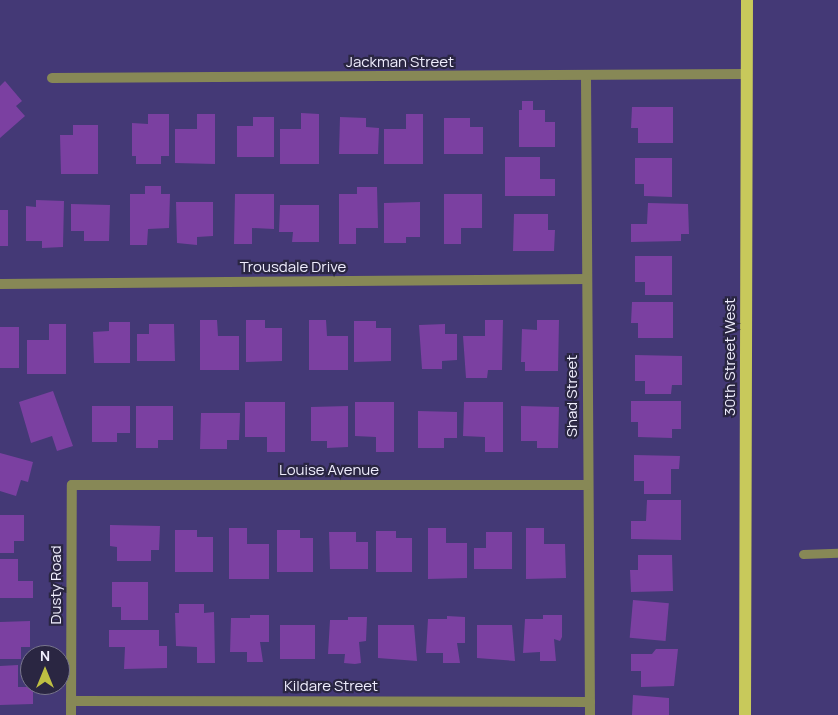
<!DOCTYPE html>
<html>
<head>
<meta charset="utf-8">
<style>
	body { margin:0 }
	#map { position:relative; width:838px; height:715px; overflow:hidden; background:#443976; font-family:Manrope,sans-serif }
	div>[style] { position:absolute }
	.building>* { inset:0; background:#7b40a1; transform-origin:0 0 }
	.service>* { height:9px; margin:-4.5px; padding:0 4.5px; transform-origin:4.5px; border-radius:4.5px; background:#878856 }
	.minor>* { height:10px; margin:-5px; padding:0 5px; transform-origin:5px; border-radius:5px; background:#878856 }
	.primary>* { height:12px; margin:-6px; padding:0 6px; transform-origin:6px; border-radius:6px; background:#c8c95b }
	span { translate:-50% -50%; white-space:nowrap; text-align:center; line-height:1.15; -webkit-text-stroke:4.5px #2a2642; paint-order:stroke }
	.street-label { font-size:15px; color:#efedfd }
	.north { position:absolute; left:20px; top:645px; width:50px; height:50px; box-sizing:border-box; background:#2a2642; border:1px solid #79768d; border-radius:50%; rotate:0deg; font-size:14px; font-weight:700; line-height:20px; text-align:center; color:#efedfd }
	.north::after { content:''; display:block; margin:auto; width:18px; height:22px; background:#bebf42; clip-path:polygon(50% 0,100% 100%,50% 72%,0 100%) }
</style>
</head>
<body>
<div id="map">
	<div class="building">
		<div style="clip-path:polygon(5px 81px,22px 101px,16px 106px,25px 116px,0 138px,0 86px)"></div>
		<div style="clip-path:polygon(522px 101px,533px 101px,533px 110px,545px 110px,545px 122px,555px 122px,555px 147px,519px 147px,519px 110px,522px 110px)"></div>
		<div style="clip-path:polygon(632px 107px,673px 107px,673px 143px,638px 143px,638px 128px,631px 128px)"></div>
		<div style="clip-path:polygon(301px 113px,319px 114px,319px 164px,280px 164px,280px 129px,301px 129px)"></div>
		<div style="clip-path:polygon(148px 114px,169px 114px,169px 156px,161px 156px,161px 164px,136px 164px,136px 156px,132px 156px,132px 123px,148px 124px)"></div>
		<div style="clip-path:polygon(197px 114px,215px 114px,215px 164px,175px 163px,175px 129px,197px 129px)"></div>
		<div style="clip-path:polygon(406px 114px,423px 114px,423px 164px,384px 164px,384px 129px,406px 129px)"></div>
		<div style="clip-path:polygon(253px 117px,274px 117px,274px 157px,237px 157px,237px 126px,253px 126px)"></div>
		<div style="clip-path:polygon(340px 117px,366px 118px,366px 127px,379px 128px,378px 154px,339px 154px)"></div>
		<div style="clip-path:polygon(444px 118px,470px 118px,470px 127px,483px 127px,483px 154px,444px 154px)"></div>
		<div style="clip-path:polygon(73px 125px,98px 125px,98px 174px,61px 174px,60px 135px,73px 135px)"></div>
		<div style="clip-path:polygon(505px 157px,540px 157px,540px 179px,555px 179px,555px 196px,505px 196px)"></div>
		<div style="clip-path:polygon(635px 158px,672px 158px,672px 197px,644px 196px,644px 184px,635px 184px)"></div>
		<div style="clip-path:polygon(145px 186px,161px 186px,161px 194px,170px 194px,169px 228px,148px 229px,147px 245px,130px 245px,130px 194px,145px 194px)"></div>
		<div style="clip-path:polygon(357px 187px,377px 187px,378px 228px,356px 228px,356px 244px,339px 244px,339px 194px,357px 194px)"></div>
		<div style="clip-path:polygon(235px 194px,274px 194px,274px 229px,252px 228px,252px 244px,234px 244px)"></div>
		<div style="clip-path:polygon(444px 194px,482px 194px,482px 228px,461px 228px,461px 244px,444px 244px)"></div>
		<div style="clip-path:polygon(36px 200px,64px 201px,63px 247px,42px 248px,42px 241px,26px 241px,26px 206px,36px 207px)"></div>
		<div style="clip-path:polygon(176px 202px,213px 202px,213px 236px,197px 237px,197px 245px,177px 243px)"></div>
		<div style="clip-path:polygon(420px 202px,420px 237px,406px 237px,406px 243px,384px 243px,384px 203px)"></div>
		<div style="clip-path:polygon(648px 203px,688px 204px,689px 234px,681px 234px,681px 241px,631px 242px,631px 224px,647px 224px)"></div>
		<div style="clip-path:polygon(71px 204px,110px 205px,109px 241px,84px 241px,84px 231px,71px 231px)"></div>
		<div style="clip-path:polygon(280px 205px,319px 205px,319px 242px,292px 242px,293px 232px,279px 232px)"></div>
		<div style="left:0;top:210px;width:8px;height:36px"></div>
		<div style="clip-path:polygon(514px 214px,548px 214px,548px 230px,555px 230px,554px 251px,513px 251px)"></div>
		<div style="clip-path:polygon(635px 256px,672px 256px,672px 295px,645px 295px,645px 282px,635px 282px)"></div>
		<div style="clip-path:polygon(632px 302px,673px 302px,673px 338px,638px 338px,638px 323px,631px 323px)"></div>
		<div style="clip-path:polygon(200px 320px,217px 320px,218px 336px,239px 336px,239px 370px,200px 370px)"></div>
		<div style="clip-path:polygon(246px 320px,265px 320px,265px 328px,282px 328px,282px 361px,246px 362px)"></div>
		<div style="clip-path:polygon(309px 320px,326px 320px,327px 336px,348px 336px,348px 370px,309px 370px)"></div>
		<div style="clip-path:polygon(485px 320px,503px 320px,502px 370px,488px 370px,487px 378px,466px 378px,463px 336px,485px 336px)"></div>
		<div style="clip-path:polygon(537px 320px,559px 320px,558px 371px,525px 371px,525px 362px,521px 362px,522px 329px,537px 330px)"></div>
		<div style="clip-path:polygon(354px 321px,376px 321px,376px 328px,391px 328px,391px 361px,354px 362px)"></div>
		<div style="clip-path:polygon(109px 322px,130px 322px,130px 363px,94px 363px,93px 332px,109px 331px)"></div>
		<div style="clip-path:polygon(49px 324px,66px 324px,66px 374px,27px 374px,27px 340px,49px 340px)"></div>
		<div style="clip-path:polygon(149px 324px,174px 324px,175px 361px,137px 361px,137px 334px,149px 334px)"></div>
		<div style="clip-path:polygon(445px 324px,445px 334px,457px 334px,457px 360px,442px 361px,442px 369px,422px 369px,419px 325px)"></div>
		<div style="left:19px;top:327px;width:41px;height:19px;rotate:90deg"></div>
		<div style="clip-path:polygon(635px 355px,682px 356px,682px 385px,672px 385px,671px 394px,645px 394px,645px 381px,635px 381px)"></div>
		<div style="clip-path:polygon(53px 391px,73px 446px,57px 451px,52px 436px,31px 443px,19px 402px)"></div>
		<div style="clip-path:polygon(631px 401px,681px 401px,681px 429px,672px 429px,672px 438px,638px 437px,638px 422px,631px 422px)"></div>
		<div style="clip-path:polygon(245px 402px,285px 402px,285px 452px,267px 452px,267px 437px,245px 437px)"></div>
		<div style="clip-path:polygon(355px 402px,394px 402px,394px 452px,376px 452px,376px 437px,355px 436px)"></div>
		<div style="clip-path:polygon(464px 402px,503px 402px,503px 452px,485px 452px,485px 437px,463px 436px)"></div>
		<div style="clip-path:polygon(92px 406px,130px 406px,130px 433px,117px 433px,117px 442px,92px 442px)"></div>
		<div style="clip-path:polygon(136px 406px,173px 406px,173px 440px,158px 440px,158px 448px,136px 448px)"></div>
		<div style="clip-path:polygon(348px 406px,348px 447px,327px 448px,327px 441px,311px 441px,311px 407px)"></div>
		<div style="clip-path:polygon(521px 406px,559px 407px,558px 448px,537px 448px,537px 441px,521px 441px)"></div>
		<div style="clip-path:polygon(418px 411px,457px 412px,457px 438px,444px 438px,444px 448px,418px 448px)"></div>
		<div style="clip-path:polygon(201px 413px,240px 413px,239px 440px,227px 440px,227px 449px,200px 449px)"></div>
		<div style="clip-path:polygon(0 453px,33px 462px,28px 482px,21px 480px,16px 496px,0 491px)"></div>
		<div style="clip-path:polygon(634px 455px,680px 456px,679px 469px,671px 469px,671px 494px,644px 494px,644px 481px,634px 481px)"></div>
		<div style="clip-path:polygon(647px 500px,681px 500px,681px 540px,631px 539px,631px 521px,646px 521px)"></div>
		<div style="clip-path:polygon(0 515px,24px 515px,24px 541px,14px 541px,14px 553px,0 553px)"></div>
		<div style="clip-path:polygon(110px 525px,160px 526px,159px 550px,151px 550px,151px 561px,117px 561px,117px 547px,110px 546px)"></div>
		<div style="clip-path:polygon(229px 528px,247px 528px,247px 544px,269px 544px,269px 579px,229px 579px)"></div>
		<div style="clip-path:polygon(428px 528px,446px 528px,446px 543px,467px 543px,467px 578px,428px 579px)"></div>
		<div style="clip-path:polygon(526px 528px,544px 528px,544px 544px,565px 544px,566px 578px,526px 579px)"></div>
		<div style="clip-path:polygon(175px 530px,197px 530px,197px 537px,213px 537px,213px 572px,175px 572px)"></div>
		<div style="clip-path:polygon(277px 530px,300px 530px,300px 538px,313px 538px,313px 572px,277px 572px)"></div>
		<div style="clip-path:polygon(376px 531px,396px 531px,396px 538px,412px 538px,412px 572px,376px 572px)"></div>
		<div style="clip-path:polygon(329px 532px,356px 532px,356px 542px,368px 542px,368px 569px,330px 569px)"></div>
		<div style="clip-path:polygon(486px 532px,512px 532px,512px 569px,474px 569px,474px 548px,486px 548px)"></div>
		<div style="clip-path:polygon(638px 555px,672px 555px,673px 591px,631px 592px,630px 570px,638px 570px)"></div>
		<div style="clip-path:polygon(0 559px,18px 559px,18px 581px,33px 581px,33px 598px,0 598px)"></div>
		<div style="clip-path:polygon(112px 582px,148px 582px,148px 620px,121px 620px,121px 607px,112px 607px)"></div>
		<div style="left:633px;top:600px;width:36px;height:38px;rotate:5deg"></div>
		<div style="clip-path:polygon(179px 604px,204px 604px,204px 613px,214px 612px,215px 663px,197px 663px,197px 647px,176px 646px,175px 613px,179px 613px)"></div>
		<div style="clip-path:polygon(250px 615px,269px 615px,269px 642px,260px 642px,263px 662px,247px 662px,247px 652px,230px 652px,231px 618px,250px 618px)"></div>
		<div style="clip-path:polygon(543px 615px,562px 615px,562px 637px,560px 641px,554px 639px,556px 661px,540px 661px,540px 652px,523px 653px,525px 619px,543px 619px)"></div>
		<div style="clip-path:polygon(447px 616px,465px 617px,465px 643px,457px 643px,460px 663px,443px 663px,443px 653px,426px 653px,428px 619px,447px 619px)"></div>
		<div style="clip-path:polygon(348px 617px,367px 617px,366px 641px,359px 642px,361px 663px,355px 664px,344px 663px,345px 654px,328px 654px,330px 620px,348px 620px)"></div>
		<div style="clip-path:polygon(30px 621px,30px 647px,21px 647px,21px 659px,0 659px,0 622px)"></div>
		<div style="left:280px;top:625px;width:35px;height:34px"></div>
		<div style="clip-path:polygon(378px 625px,414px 625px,417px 661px,378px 658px)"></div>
		<div style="clip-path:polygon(477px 625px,512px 625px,515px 661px,477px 658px)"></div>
		<div style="clip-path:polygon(109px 630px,159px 630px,159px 646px,167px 646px,167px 668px,124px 669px,125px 647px,109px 647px)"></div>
		<div style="clip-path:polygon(656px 649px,678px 649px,674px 686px,641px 687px,641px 671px,631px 671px,631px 654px,652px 654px)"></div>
		<div style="clip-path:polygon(18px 665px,18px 687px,33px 687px,33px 704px,0 705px,0 666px)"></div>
		<div style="clip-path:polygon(633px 695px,669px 698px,669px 715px,632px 715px)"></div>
	</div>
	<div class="service">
		<div style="left:803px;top:554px;width:35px;rotate:-2deg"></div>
	</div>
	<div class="minor">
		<div style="left:586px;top:77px;width:638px;rotate:89.64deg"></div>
		<div style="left:52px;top:78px;width:695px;rotate:-0.33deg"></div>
		<div style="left:0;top:284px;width:587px;rotate:-0.49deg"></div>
		<div style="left:71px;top:701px;width:519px;rotate:0.11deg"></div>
		<div style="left:71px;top:715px;width:230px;rotate:-89.8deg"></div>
		<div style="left:72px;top:485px;width:515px"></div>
	</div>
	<div class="primary">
		<div style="left:745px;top:715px;width:715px;rotate:-89.84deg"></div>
	</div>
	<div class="street-label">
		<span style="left:400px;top:62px">Jackman Street</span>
		<span style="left:293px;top:267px">Trousdale Drive</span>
		<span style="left:730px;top:357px;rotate:-90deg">30th Street West</span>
		<span style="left:572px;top:396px;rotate:-90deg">Shad Street</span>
		<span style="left:329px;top:470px">Louise Avenue</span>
		<span style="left:56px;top:585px;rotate:-90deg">Dusty Road</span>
		<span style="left:331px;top:686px">Kildare Street</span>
	</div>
	<div class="north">N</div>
</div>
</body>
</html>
